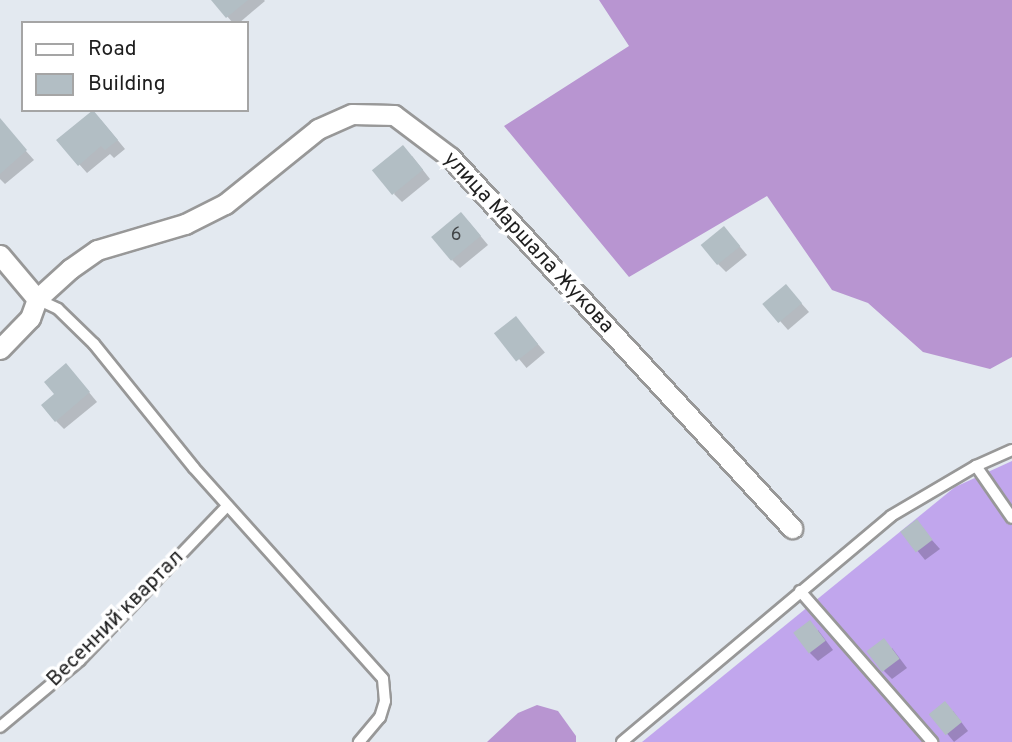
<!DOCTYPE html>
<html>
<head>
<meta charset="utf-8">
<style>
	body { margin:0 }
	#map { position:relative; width:1012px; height:742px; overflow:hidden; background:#e3e9f0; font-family:Overpass,sans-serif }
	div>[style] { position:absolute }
	.grass>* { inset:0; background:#c1a6ed }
	.forest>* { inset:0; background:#b895d1 }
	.shadow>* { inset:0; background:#0003; transform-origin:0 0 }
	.building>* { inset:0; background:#b2bec4; transform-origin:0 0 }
	.roads { filter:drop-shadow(2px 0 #989898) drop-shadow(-2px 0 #989898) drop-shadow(0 2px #989898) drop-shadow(0 -2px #989898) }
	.lane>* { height:10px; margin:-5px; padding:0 5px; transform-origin:5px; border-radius:5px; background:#fff }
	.street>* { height:19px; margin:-9.5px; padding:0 9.5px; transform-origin:9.5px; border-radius:9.5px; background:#fff }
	span { translate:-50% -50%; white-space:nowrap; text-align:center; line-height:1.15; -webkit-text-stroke:7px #fff; paint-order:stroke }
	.number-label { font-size:18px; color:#434648 }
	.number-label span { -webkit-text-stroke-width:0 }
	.street-label { font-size:21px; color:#1e1e1e }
	.legend { position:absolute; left:21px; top:21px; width:228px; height:91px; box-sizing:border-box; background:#fff; border:2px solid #a5a5a5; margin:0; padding:9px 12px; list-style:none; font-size:21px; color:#1e1e1e }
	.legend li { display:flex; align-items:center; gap:14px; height:35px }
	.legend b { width:35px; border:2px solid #a5a5a5 }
</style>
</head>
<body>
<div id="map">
	<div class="grass">
		<div style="clip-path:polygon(1012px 461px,1012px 742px,642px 742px,955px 487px)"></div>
	</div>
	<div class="forest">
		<div style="clip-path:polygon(599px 0,1012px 0,1012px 357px,990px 369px,923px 352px,868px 303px,832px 290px,767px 196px,629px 277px,504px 126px,629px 46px)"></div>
		<div style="clip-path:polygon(537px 705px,558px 711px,576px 736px,576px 742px,487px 742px,518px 713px)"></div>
	</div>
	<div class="shadow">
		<div style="clip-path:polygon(213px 0,264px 0,265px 1px,239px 23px,233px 23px)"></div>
		<div style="clip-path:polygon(101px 120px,125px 149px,114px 158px,110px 154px,87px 173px,79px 164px)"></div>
		<div style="clip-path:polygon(0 122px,34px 160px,5px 184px,0 179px)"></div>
		<div style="clip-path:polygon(412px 156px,430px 179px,402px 202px,394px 194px)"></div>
		<div style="clip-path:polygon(469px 222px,488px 245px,460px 268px,452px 260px)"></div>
		<div style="clip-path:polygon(732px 237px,747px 255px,726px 272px,718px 264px)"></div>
		<div style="clip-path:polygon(794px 295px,809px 312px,788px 330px,765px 304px)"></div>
		<div style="left:516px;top:318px;width:45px;height:24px;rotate:50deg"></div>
		<div style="clip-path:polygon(74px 374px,97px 402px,64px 429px,56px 421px)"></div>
		<div style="clip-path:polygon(921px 528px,940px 549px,925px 560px,902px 532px)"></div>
		<div style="clip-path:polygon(818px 630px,833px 650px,818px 661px,810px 653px)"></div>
		<div style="clip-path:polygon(892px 648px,907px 668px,892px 679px,884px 671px)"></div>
		<div style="clip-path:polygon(953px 711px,968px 731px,954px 742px,931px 714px)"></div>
	</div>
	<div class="building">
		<div style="clip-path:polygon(211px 0,248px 0,226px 18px)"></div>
		<div style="clip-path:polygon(93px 110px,118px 140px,105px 150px,101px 146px,78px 166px,56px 140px)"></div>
		<div style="clip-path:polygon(0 118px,27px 150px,0 174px)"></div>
		<div style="left:403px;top:145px;width:32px;height:40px;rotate:51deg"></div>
		<div style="left:461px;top:212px;width:31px;height:39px;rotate:50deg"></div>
		<div style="left:724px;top:226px;width:26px;height:30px;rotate:51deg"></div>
		<div style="left:786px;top:284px;width:25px;height:31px;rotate:50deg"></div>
		<div style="left:516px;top:316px;width:36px;height:28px;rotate:52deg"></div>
		<div style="clip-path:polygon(66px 363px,90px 392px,55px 422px,41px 405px,54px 394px,44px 382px)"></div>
		<div style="left:917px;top:519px;width:26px;height:21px;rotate:53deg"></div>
		<div style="left:810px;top:620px;width:26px;height:21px;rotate:53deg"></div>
		<div style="left:884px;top:638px;width:26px;height:22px;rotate:53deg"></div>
		<div style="left:945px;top:701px;width:27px;height:21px;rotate:51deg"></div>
	</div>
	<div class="roads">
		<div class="lane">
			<div style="left:37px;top:299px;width:23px;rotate:25deg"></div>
			<div style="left:58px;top:309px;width:50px;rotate:44.2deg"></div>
			<div style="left:94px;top:344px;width:159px;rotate:51.1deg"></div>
			<div style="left:194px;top:468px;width:283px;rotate:48.1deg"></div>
			<div style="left:383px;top:679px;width:22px;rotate:85deg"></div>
			<div style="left:385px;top:701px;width:17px;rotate:107deg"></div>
			<div style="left:380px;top:717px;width:33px;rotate:130deg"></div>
			<div style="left:976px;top:466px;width:63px;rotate:55.3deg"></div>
			<div style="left:800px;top:591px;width:201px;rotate:48.8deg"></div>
			<div style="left:0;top:727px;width:104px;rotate:-39.9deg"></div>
			<div style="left:80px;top:660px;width:213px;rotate:-46.3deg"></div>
			<div style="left:622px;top:742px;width:351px;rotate:-40deg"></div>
			<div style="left:891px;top:516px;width:99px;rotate:-30.5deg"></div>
			<div style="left:976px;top:466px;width:39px;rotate:-24deg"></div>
		</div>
		<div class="street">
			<div style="left:0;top:255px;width:57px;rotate:49.9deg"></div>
			<div style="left:37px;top:299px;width:20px;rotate:110deg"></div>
			<div style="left:30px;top:318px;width:43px;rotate:134.1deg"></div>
			<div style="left:37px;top:299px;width:45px;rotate:-42.3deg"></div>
			<div style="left:70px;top:269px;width:33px;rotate:-35deg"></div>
			<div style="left:97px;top:250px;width:92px;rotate:-16.5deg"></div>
			<div style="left:185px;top:224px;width:45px;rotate:-26.6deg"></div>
			<div style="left:225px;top:204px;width:119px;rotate:-38.9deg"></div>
			<div style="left:318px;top:129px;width:37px;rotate:-24deg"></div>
			<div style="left:352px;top:114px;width:42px;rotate:1.4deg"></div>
			<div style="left:394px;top:115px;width:70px;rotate:36.9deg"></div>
			<div style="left:450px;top:157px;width:505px;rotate:47.33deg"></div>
		</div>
	</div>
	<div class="number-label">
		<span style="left:456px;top:236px">6</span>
	</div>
	<div class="street-label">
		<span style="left:528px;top:243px;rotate:47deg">улица Маршала Жукова</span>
		<span style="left:116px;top:619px;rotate:-45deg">Весенний квартал</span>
	</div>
	<ul class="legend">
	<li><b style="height:9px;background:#fff"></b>Road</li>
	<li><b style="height:19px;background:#b2bec4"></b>Building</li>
	</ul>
</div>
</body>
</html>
